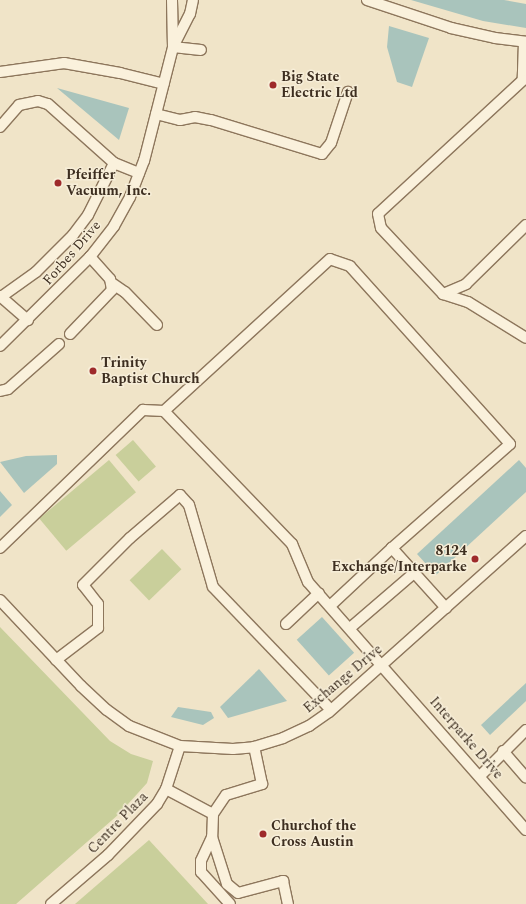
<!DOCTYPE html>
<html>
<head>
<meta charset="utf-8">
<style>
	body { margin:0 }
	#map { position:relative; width:526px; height:904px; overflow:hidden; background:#f0e4c8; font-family:Spectral,serif }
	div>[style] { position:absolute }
	.green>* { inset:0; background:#c9cf9b; transform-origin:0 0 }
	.water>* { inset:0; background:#a9c4bc; transform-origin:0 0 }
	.roads { filter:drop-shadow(1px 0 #8d765c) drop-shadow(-1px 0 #8d765c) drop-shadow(0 1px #8d765c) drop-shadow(0 -1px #8d765c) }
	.minor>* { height:10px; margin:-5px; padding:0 5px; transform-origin:5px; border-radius:5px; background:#faf1dc }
	.dots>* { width:11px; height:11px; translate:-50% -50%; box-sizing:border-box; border:2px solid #f7eed8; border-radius:50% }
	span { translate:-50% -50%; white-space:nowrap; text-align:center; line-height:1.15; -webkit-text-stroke:3px #f7eed8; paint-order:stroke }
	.poi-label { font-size:14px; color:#3d2e20; font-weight:700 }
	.left { translate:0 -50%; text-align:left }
	.right { translate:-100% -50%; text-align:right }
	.street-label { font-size:14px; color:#3d2e20 }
</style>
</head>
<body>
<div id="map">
	<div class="green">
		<div style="left:133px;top:440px;width:35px;height:23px;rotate:49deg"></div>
		<div style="left:109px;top:460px;width:42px;height:91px;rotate:50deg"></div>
		<div style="left:162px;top:549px;width:28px;height:45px;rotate:46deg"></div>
		<div style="clip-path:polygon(0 627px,110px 741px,131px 754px,153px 761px,147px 783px,119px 814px,16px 904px,0 904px)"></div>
		<div style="clip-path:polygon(149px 840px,208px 904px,75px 904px)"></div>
	</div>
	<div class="water">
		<div style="clip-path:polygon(411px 0,504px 0,526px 4px,526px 28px,483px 21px)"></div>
		<div style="clip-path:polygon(389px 26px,429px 38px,412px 87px,397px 82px,387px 47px)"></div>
		<div style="clip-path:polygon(57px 88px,129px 108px,119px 140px)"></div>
		<div style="clip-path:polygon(57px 455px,57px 464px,24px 493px,0 462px,26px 456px)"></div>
		<div style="clip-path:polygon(519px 460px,526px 468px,526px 492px,436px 575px,417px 554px)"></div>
		<div style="clip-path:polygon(0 491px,12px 505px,0 517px)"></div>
		<div style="left:322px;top:617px;width:48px;height:34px;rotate:48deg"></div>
		<div style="clip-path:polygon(259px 669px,287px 701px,228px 718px,220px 707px)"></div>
		<div style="clip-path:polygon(526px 683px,526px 701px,490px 735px,481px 725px)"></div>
		<div style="clip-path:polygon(178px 707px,211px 712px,214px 718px,203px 725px,171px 717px)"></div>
	</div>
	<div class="roads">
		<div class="minor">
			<div style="left:172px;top:0;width:47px;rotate:88.8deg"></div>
			<div style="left:367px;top:0;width:89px;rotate:18.4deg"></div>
			<div style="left:451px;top:28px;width:45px;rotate:12.8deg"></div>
			<div style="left:495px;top:38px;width:31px;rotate:7deg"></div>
			<div style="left:524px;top:42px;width:38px;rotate:92deg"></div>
			<div style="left:523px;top:80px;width:197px;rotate:137.3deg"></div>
			<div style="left:378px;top:214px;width:14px;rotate:78deg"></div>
			<div style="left:381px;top:228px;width:91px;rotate:46.8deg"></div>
			<div style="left:443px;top:294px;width:26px;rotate:18deg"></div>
			<div style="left:468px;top:302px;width:68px;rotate:31.8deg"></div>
			<div style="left:173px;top:47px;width:28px;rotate:6deg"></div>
			<div style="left:0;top:72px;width:65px;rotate:-8deg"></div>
			<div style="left:64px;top:63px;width:57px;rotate:10.1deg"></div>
			<div style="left:120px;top:73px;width:45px;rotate:14deg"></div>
			<div style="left:156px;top:114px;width:25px;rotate:14deg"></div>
			<div style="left:180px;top:120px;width:15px;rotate:-11deg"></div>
			<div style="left:195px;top:117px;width:16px;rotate:11deg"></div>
			<div style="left:211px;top:120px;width:116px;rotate:17deg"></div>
			<div style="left:322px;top:154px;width:14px;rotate:-51deg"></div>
			<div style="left:331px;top:143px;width:54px;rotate:-71.6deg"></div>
			<div style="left:0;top:127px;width:29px;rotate:-49deg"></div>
			<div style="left:19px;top:105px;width:19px;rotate:-12deg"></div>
			<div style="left:38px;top:101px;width:10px;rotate:17deg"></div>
			<div style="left:48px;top:104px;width:89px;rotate:41.8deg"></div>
			<div style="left:114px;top:163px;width:27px;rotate:22deg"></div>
			<div style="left:113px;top:284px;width:14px;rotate:34deg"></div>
			<div style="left:125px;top:292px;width:46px;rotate:45.9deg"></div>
			<div style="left:443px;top:294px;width:25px;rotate:-23deg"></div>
			<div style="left:466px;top:284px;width:84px;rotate:-44.5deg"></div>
			<div style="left:0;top:296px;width:37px;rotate:41deg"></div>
			<div style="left:1px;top:297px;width:43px;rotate:-35.5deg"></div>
			<div style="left:36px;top:272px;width:52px;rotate:-45deg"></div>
			<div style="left:73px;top:235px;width:25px;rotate:-53deg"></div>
			<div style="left:88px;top:215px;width:58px;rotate:-63.4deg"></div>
			<div style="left:70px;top:334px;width:61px;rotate:-46.3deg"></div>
			<div style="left:112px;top:290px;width:11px;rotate:-100deg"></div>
			<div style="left:110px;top:279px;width:30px;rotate:-132deg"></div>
			<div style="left:0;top:346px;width:127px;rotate:-44.7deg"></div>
			<div style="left:90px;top:257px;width:39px;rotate:-52deg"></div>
			<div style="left:114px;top:226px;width:33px;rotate:-61deg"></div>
			<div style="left:130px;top:197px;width:39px;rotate:-69deg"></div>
			<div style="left:144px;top:161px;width:118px;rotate:-75.7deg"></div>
			<div style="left:173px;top:47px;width:37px;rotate:-63deg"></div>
			<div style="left:190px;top:14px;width:14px;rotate:-78deg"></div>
			<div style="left:0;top:391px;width:8px;rotate:-14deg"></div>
			<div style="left:8px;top:389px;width:68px;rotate:-41.4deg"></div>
			<div style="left:0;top:548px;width:199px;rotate:-44deg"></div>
			<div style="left:143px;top:410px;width:21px;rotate:3deg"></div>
			<div style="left:0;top:600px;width:118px;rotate:46.7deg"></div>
			<div style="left:81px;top:686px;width:35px;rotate:43deg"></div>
			<div style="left:107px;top:710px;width:27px;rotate:36deg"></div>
			<div style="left:129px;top:726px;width:55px;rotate:21.4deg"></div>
			<div style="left:180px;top:746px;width:53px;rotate:3.2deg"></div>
			<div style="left:233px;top:749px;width:21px;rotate:-5deg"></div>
			<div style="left:254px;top:747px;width:30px;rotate:-17deg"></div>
			<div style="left:283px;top:738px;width:29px;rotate:-25deg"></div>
			<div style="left:309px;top:726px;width:24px;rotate:-35deg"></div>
			<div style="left:329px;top:712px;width:264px;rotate:-41.8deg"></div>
			<div style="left:331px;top:605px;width:83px;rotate:-43.1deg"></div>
			<div style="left:446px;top:608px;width:81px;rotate:-132deg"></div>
			<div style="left:392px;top:548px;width:157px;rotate:-41.4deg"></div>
			<div style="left:510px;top:444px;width:239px;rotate:-132deg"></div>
			<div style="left:350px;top:266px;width:21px;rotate:-161deg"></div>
			<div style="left:330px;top:259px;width:225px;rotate:137.5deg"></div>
			<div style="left:164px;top:411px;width:185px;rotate:46.1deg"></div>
			<div style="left:292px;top:544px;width:41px;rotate:67.2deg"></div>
			<div style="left:308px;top:582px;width:330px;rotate:48.7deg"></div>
			<div style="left:286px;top:624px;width:45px;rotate:-43.2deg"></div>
			<div style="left:350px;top:628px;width:84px;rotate:-40.7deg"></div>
			<div style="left:56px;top:660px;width:53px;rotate:-37.3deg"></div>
			<div style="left:98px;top:628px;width:24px;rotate:-90deg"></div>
			<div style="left:98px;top:604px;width:24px;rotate:-128deg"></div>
			<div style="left:83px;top:585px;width:66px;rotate:-45deg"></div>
			<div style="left:130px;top:538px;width:66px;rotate:-40.7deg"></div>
			<div style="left:180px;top:495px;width:13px;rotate:48deg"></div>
			<div style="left:189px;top:505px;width:85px;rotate:73.7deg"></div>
			<div style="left:213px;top:587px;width:170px;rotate:46.2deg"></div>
			<div style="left:503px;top:751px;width:35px;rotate:49deg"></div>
			<div style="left:480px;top:776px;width:65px;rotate:-45deg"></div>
			<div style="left:166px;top:789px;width:53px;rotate:28deg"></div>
			<div style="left:213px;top:814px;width:23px;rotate:92deg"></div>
			<div style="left:212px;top:837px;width:49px;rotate:72.3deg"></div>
			<div style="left:227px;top:884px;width:14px;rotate:39deg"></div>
			<div style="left:238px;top:893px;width:47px;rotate:-14.9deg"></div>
			<div style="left:283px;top:881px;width:24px;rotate:78deg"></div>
			<div style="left:213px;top:814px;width:23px;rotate:-56deg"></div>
			<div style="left:226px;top:795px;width:38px;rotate:-17deg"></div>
			<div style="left:262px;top:784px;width:38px;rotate:-102deg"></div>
			<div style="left:212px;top:837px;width:26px;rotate:115deg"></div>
			<div style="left:201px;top:861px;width:11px;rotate:90deg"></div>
			<div style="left:201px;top:872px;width:43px;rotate:47.8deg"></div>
			<div style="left:51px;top:904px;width:75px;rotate:-40.7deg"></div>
			<div style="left:108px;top:855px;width:71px;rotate:-46.1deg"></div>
			<div style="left:157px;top:804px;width:17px;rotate:-59deg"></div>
			<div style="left:166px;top:789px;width:45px;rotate:-72deg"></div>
		</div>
	</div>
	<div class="dots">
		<div style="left:273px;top:85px;background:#9e2a2b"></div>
		<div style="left:58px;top:183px;background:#9e2a2b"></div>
		<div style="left:93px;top:371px;background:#9e2a2b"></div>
		<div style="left:475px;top:559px;background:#9e2a2b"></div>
		<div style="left:263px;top:834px;background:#9e2a2b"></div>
	</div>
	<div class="poi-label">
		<span class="left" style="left:281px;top:85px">Big State<br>Electric Ltd</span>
		<span class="left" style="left:66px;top:183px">Pfeiffer<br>Vacuum, Inc.</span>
		<span class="left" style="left:101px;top:371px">Trinity<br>Baptist Church</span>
		<span class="right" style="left:467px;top:559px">8124<br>Exchange/Interparke</span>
		<span class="left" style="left:271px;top:834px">Churchof the<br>Cross Austin</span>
	</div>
	<div class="street-label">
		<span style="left:72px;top:253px;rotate:-49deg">Forbes Drive</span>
		<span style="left:343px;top:679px;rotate:-40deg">Exchange Drive</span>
		<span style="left:466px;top:738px;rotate:49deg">Interparke Drive</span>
		<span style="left:118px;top:823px;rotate:-46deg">Centre Plaza</span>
	</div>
</div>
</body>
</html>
